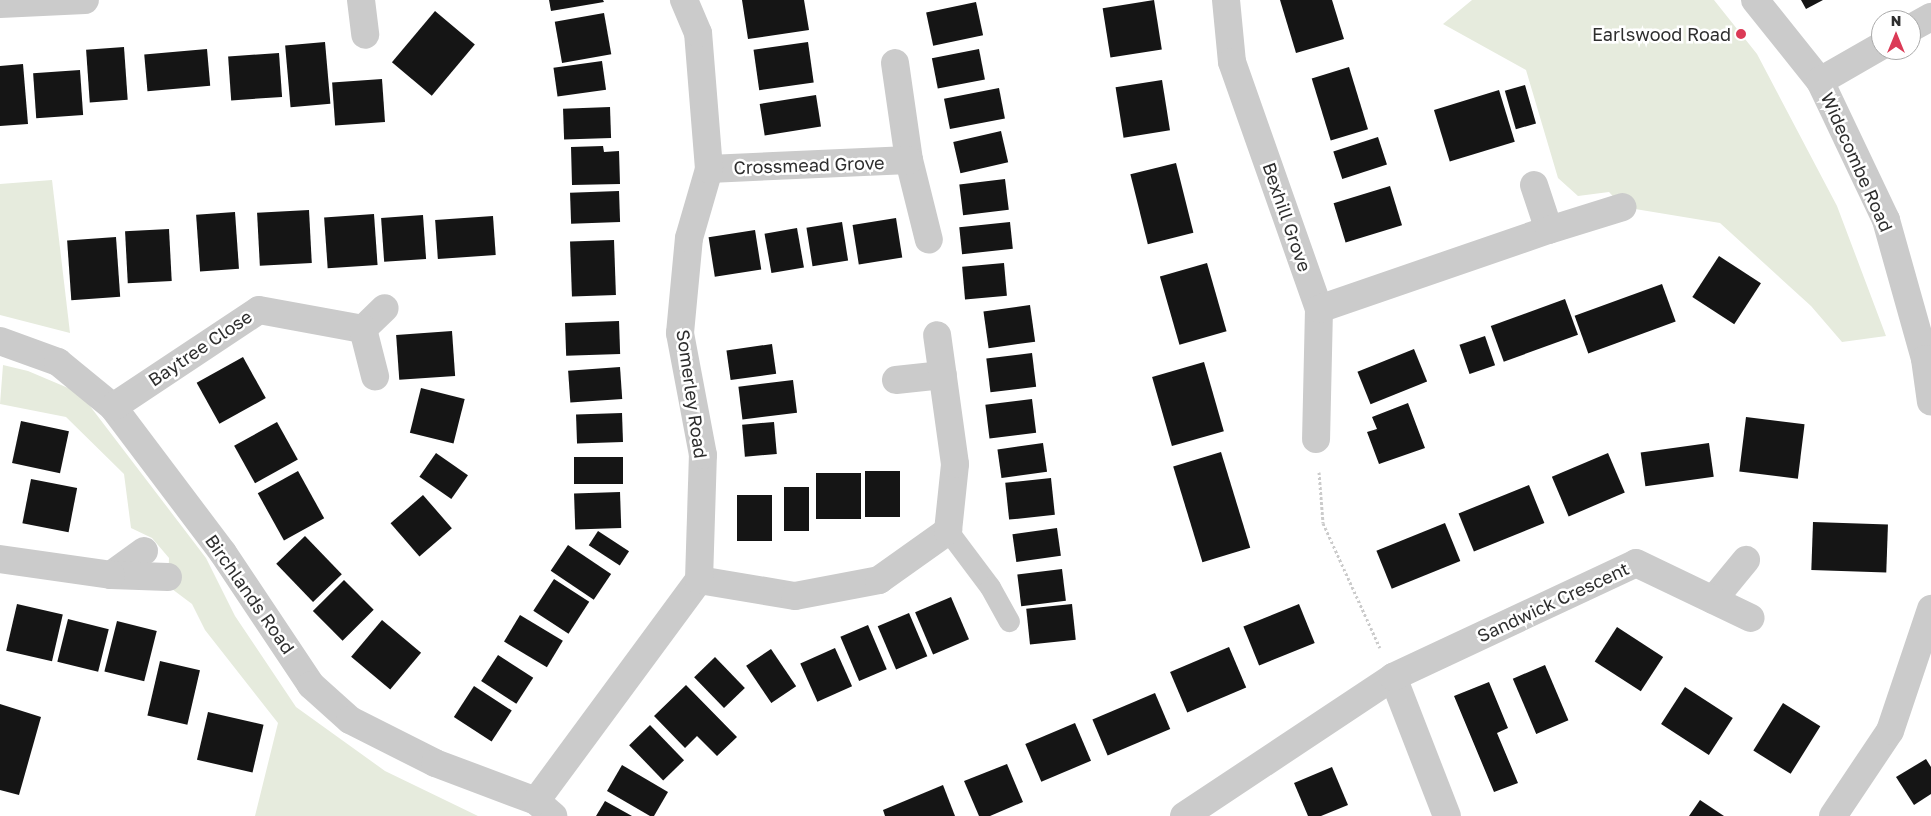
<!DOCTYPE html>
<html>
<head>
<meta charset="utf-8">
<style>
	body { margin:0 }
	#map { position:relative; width:1931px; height:816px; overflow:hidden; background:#fff; font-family:"Golos Text",sans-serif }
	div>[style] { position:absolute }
	.green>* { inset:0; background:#e6ebdd }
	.building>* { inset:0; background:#151515; transform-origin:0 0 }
	.path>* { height:3px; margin-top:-1.5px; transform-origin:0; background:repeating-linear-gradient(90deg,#cbcbcb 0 2.5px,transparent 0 5px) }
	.service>* { height:21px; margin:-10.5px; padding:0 10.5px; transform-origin:10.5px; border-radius:10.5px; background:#cbcbcb }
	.minor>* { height:28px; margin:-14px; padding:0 14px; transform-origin:14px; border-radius:14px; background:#cbcbcb }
	.dots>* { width:14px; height:14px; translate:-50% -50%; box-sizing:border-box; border:2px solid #fff; border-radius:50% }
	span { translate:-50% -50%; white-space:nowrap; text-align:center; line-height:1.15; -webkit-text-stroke:5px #fff; paint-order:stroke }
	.poi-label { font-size:18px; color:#2e2e2e }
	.right { translate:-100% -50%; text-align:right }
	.street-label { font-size:18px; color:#2e2e2e }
	.north { position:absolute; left:1871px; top:10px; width:50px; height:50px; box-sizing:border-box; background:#fff; border:1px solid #ababab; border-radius:50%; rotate:0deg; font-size:14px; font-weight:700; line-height:20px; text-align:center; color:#2e2e2e }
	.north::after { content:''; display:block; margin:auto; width:18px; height:22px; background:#db3a56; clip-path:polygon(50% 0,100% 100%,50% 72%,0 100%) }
</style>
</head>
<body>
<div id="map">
	<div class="green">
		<div style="clip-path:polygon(1472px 0,1714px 0,1757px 54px,1837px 206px,1886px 336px,1842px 342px,1811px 306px,1720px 223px,1623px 207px,1609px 192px,1578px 196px,1558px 178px,1526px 70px,1443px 24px)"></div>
		<div style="clip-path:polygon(52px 180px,70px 333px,0 315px,0 184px)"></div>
		<div style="clip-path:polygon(3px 365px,28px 371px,80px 393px,206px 558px,235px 616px,296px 707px,385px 771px,478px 816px,255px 816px,278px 723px,205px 630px,192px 604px,168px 586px,169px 558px,152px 538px,131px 528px,124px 474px,66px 417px,0 404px)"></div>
	</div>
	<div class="building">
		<div style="clip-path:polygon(549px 0,603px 0,604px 2px,551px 11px)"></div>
		<div style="clip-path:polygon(742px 0,804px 0,809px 30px,748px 39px)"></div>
		<div style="left:1154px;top:0;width:50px;height:52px;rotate:81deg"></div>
		<div style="clip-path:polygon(1280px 0,1332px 0,1344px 39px,1296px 53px)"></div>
		<div style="clip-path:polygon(1801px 0,1823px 0,1806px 9px)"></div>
		<div style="left:976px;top:2px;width:34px;height:51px;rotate:78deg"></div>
		<div style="left:435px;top:11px;width:52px;height:67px;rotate:40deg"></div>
		<div style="left:604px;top:13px;width:42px;height:50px;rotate:80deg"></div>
		<div style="left:325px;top:42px;width:62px;height:40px;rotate:85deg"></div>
		<div style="left:808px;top:42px;width:41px;height:55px;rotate:82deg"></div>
		<div style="left:124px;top:47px;width:53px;height:38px;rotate:86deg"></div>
		<div style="left:207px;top:49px;width:37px;height:63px;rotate:85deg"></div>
		<div style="left:979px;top:49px;width:31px;height:48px;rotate:79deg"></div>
		<div style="left:279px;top:53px;width:44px;height:51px;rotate:86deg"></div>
		<div style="left:602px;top:61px;width:29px;height:49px;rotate:82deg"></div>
		<div style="clip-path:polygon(23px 64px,28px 124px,0 126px,0 66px)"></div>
		<div style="left:1349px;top:67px;width:65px;height:39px;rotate:73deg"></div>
		<div style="left:80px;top:70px;width:45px;height:47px;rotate:86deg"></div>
		<div style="left:382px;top:79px;width:43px;height:50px;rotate:86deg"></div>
		<div style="left:1162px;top:80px;width:51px;height:47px;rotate:81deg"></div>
		<div style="left:1525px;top:85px;width:40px;height:21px;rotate:74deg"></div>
		<div style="left:999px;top:88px;width:31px;height:56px;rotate:79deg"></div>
		<div style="left:1499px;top:90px;width:54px;height:68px;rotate:73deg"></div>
		<div style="left:816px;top:95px;width:32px;height:57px;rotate:81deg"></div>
		<div style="left:610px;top:107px;width:31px;height:47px;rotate:88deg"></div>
		<div style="left:1001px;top:131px;width:32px;height:49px;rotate:77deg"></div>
		<div style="left:1378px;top:137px;width:29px;height:47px;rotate:72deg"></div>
		<div style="clip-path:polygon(603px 146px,604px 152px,619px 151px,620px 184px,572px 185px,571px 147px)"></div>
		<div style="left:1176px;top:163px;width:72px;height:47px;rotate:76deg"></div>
		<div style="left:1005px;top:179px;width:31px;height:46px;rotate:83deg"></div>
		<div style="left:1390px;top:186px;width:41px;height:59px;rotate:73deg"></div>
		<div style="left:619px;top:191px;width:31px;height:49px;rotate:88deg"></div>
		<div style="left:309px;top:210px;width:53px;height:52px;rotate:87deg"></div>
		<div style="left:235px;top:212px;width:57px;height:39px;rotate:86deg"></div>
		<div style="left:374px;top:214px;width:51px;height:50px;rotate:86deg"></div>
		<div style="left:423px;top:215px;width:44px;height:42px;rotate:86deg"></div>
		<div style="left:493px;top:216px;width:39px;height:58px;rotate:86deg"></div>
		<div style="left:896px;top:218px;width:40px;height:44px;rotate:81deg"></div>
		<div style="left:842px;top:222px;width:39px;height:36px;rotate:81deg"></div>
		<div style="left:1010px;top:222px;width:27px;height:51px;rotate:84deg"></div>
		<div style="left:797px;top:228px;width:40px;height:33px;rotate:80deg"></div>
		<div style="left:169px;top:229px;width:52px;height:44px;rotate:87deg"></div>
		<div style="left:755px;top:230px;width:40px;height:47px;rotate:81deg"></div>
		<div style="left:116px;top:237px;width:60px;height:49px;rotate:86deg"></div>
		<div style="left:614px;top:240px;width:55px;height:44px;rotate:88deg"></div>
		<div style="left:1719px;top:256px;width:50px;height:49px;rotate:33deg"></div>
		<div style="left:1004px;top:263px;width:33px;height:42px;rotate:85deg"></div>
		<div style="left:1207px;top:263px;width:71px;height:49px;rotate:74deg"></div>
		<div style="left:1662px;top:284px;width:40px;height:93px;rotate:70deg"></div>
		<div style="left:1565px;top:299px;width:38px;height:79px;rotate:70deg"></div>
		<div style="left:1030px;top:305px;width:37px;height:47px;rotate:82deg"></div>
		<div style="left:619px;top:321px;width:33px;height:54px;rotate:88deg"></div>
		<div style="left:452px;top:331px;width:45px;height:56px;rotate:86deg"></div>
		<div style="left:1485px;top:336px;width:31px;height:27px;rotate:71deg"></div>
		<div style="left:772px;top:344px;width:30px;height:46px;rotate:82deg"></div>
		<div style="left:1414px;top:349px;width:35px;height:61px;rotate:68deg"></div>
		<div style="left:1032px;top:353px;width:34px;height:46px;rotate:83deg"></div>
		<div style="left:243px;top:357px;width:47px;height:53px;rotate:61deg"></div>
		<div style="left:1204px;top:362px;width:72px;height:54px;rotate:74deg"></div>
		<div style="left:620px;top:367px;width:32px;height:52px;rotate:86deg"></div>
		<div style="left:793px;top:380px;width:33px;height:55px;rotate:83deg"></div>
		<div style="left:421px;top:388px;width:45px;height:46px;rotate:14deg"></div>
		<div style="left:1032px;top:399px;width:34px;height:47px;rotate:83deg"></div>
		<div style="clip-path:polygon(1408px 403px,1425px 448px,1379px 464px,1367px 432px,1377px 429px,1372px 417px)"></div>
		<div style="left:622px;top:413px;width:29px;height:46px;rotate:88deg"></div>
		<div style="left:1746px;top:417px;width:59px;height:55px;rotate:7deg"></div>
		<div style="left:21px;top:421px;width:49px;height:43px;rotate:12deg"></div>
		<div style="left:277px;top:422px;width:43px;height:49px;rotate:61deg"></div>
		<div style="left:774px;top:422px;width:32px;height:32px;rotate:85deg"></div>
		<div style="left:1043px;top:443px;width:29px;height:46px;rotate:82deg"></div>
		<div style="left:1709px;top:443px;width:34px;height:69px;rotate:82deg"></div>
		<div style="left:1221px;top:452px;width:100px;height:50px;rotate:73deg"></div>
		<div style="left:436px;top:453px;width:39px;height:29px;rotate:35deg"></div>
		<div style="left:1608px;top:453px;width:43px;height:61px;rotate:67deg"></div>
		<div style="left:623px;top:457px;width:27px;height:49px;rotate:90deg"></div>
		<div style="left:298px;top:471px;width:54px;height:46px;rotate:61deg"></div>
		<div style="left:865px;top:471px;width:35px;height:46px"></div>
		<div style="left:816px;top:473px;width:45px;height:46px"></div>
		<div style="left:1051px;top:478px;width:37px;height:46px;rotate:84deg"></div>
		<div style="left:31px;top:479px;width:47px;height:45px;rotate:11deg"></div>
		<div style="left:1529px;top:485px;width:41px;height:76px;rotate:68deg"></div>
		<div style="left:784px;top:487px;width:25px;height:44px"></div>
		<div style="left:620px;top:492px;width:36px;height:46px;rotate:88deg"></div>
		<div style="left:423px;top:495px;width:44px;height:43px;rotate:49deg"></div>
		<div style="left:737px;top:495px;width:35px;height:46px"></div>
		<div style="left:1813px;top:522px;width:75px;height:48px;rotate:2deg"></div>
		<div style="left:1445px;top:523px;width:41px;height:74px;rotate:68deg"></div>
		<div style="left:1057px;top:528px;width:28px;height:45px;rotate:82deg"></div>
		<div style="left:598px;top:531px;width:37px;height:17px;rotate:33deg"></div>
		<div style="left:305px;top:536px;width:53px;height:40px;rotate:46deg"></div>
		<div style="left:568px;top:545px;width:52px;height:31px;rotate:34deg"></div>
		<div style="left:1062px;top:569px;width:32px;height:45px;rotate:83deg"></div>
		<div style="left:554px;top:579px;width:42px;height:38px;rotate:33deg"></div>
		<div style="left:344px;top:580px;width:42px;height:44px;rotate:45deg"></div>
		<div style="left:951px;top:597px;width:46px;height:39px;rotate:67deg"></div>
		<div style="left:17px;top:604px;width:47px;height:48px;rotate:13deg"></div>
		<div style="left:1072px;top:604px;width:36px;height:46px;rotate:84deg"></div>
		<div style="left:1299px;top:604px;width:42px;height:60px;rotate:68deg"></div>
		<div style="left:909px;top:613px;width:47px;height:34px;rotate:67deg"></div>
		<div style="left:520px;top:615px;width:50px;height:31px;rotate:31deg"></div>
		<div style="left:68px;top:619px;width:42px;height:44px;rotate:14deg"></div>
		<div style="left:382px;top:620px;width:51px;height:48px;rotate:40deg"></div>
		<div style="left:117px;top:621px;width:41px;height:52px;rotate:14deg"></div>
		<div style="left:868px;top:625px;width:48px;height:30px;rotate:67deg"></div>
		<div style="left:1617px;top:627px;width:55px;height:41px;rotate:33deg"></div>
		<div style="left:1229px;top:647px;width:44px;height:64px;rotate:67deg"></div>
		<div style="left:835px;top:648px;width:42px;height:38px;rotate:66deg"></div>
		<div style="left:771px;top:649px;width:45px;height:30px;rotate:56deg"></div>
		<div style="left:498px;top:655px;width:42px;height:31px;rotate:33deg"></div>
		<div style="left:715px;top:657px;width:43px;height:29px;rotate:46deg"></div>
		<div style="left:160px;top:661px;width:41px;height:56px;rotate:13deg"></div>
		<div style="left:1545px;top:665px;width:60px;height:35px;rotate:67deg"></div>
		<div style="clip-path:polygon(1489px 682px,1508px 728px,1497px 733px,1518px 783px,1494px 792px,1454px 696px)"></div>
		<div style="clip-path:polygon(686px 685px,737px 737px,717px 756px,697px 736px,685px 748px,654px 716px)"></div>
		<div style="left:474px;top:686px;width:45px;height:37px;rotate:33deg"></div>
		<div style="left:1685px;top:687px;width:57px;height:44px;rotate:33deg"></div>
		<div style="left:1155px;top:693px;width:39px;height:68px;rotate:67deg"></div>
		<div style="left:1783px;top:703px;width:44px;height:56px;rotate:32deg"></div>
		<div style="clip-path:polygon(0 704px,41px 717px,19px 795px,0 790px)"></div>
		<div style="left:208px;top:712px;width:57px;height:49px;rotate:13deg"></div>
		<div style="left:1075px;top:723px;width:41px;height:54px;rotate:67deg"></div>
		<div style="left:650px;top:725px;width:49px;height:29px;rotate:46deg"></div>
		<div style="clip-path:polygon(1926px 759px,1931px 767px,1931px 794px,1914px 805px,1896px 777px)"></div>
		<div style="clip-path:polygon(1007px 764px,1023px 802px,990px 816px,979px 816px,964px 781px)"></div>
		<div style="clip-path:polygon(622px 765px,668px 792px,654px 816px,650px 816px,607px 791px)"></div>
		<div style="clip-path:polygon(1332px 767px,1348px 805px,1321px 816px,1308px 816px,1294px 783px)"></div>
		<div style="clip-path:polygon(943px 785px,955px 816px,885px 816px,883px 810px)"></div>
		<div style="clip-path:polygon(1700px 800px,1724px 816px,1689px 816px)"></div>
		<div style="clip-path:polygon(605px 801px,632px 816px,596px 816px)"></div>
	</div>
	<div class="path">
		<div style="left:1319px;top:472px;width:51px;rotate:85.5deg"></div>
		<div style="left:1323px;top:523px;width:137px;rotate:65.5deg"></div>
	</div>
	<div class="service">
		<div style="left:948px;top:531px;width:70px;rotate:53.1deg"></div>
		<div style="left:990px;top:587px;width:39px;rotate:61deg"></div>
	</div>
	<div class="minor">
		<div style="left:361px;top:0;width:35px;rotate:83deg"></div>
		<div style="left:1226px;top:0;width:62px;rotate:84.5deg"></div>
		<div style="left:1232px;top:62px;width:262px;rotate:70.6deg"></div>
		<div style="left:1319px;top:309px;width:130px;rotate:91.3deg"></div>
		<div style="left:1755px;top:0;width:104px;rotate:51.3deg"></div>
		<div style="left:1820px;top:81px;width:154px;rotate:64.6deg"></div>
		<div style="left:1886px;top:220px;width:144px;rotate:74.3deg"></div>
		<div style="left:1925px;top:359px;width:43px;rotate:82.1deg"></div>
		<div style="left:0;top:4px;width:85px;rotate:-2.7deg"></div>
		<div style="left:1911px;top:28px;width:23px;rotate:-29deg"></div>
		<div style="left:895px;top:63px;width:98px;rotate:81.8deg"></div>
		<div style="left:909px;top:160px;width:82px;rotate:76deg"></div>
		<div style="left:1820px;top:81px;width:70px;rotate:-29.8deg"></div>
		<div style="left:709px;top:169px;width:200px;rotate:-2.6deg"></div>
		<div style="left:1534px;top:185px;width:47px;rotate:71.6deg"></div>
		<div style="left:1319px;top:309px;width:243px;rotate:-19deg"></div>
		<div style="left:1549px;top:230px;width:77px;rotate:-17.3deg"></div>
		<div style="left:363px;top:329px;width:30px;rotate:-44deg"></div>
		<div style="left:0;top:341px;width:62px;rotate:19.9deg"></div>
		<div style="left:58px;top:362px;width:71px;rotate:39.3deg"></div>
		<div style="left:113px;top:407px;width:183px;rotate:53deg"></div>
		<div style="left:223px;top:553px;width:159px;rotate:56.3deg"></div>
		<div style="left:311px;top:685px;width:52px;rotate:41.9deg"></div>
		<div style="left:350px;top:720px;width:95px;rotate:26.8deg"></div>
		<div style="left:435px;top:763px;width:108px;rotate:20.6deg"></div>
		<div style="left:536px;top:801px;width:23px;rotate:41deg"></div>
		<div style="left:896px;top:380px;width:47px;rotate:-6.1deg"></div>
		<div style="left:113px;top:407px;width:175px;rotate:-33.6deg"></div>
		<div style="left:259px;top:310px;width:106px;rotate:10.4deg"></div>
		<div style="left:363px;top:329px;width:49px;rotate:75.7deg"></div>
		<div style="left:144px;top:551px;width:41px;rotate:144deg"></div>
		<div style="left:111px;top:575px;width:57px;rotate:2deg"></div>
		<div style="left:0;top:559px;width:112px;rotate:8.2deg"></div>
		<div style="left:699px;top:580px;width:97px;rotate:9.5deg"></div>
		<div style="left:795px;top:596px;width:86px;rotate:-10.8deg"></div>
		<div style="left:879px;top:580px;width:85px;rotate:-35.4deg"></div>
		<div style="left:948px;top:531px;width:67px;rotate:-84deg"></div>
		<div style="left:955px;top:464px;width:130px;rotate:-97.9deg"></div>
		<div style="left:1713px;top:600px;width:52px;rotate:-50.5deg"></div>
		<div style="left:1393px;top:677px;width:149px;rotate:68.8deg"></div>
		<div style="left:536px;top:801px;width:275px;rotate:-53.6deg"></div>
		<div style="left:699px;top:580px;width:125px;rotate:-88.2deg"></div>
		<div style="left:703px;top:455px;width:124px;rotate:-100.7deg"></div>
		<div style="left:680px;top:333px;width:95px;rotate:-84.6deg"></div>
		<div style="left:689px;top:238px;width:72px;rotate:-73.8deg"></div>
		<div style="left:709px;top:169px;width:136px;rotate:-94.6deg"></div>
		<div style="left:698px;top:33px;width:36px;rotate:-113deg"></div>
		<div style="left:1184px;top:816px;width:251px;rotate:-33.6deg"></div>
		<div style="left:1393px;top:677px;width:268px;rotate:-25.1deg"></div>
		<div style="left:1636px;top:563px;width:127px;rotate:25.6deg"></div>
		<div style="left:1833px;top:816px;width:102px;rotate:-56.2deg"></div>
		<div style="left:1890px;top:731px;width:129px;rotate:-71.4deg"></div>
	</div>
	<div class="dots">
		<div style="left:1741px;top:34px;background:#db3a56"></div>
	</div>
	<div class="poi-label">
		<span class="right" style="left:1731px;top:34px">Earlswood Road</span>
	</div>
	<div class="street-label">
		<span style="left:1857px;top:162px;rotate:66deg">Widecombe Road</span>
		<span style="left:809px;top:165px;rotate:-2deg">Crossmead Grove</span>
		<span style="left:1287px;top:217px;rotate:71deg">Bexhill Grove</span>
		<span style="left:200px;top:348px;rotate:-34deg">Baytree Close</span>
		<span style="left:692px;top:394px;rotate:82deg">Somerley Road</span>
		<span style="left:250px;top:594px;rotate:55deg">Birchlands Road</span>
		<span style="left:1553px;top:602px;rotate:-25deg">Sandwick Crescent</span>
	</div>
	<div class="north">N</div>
</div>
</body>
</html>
